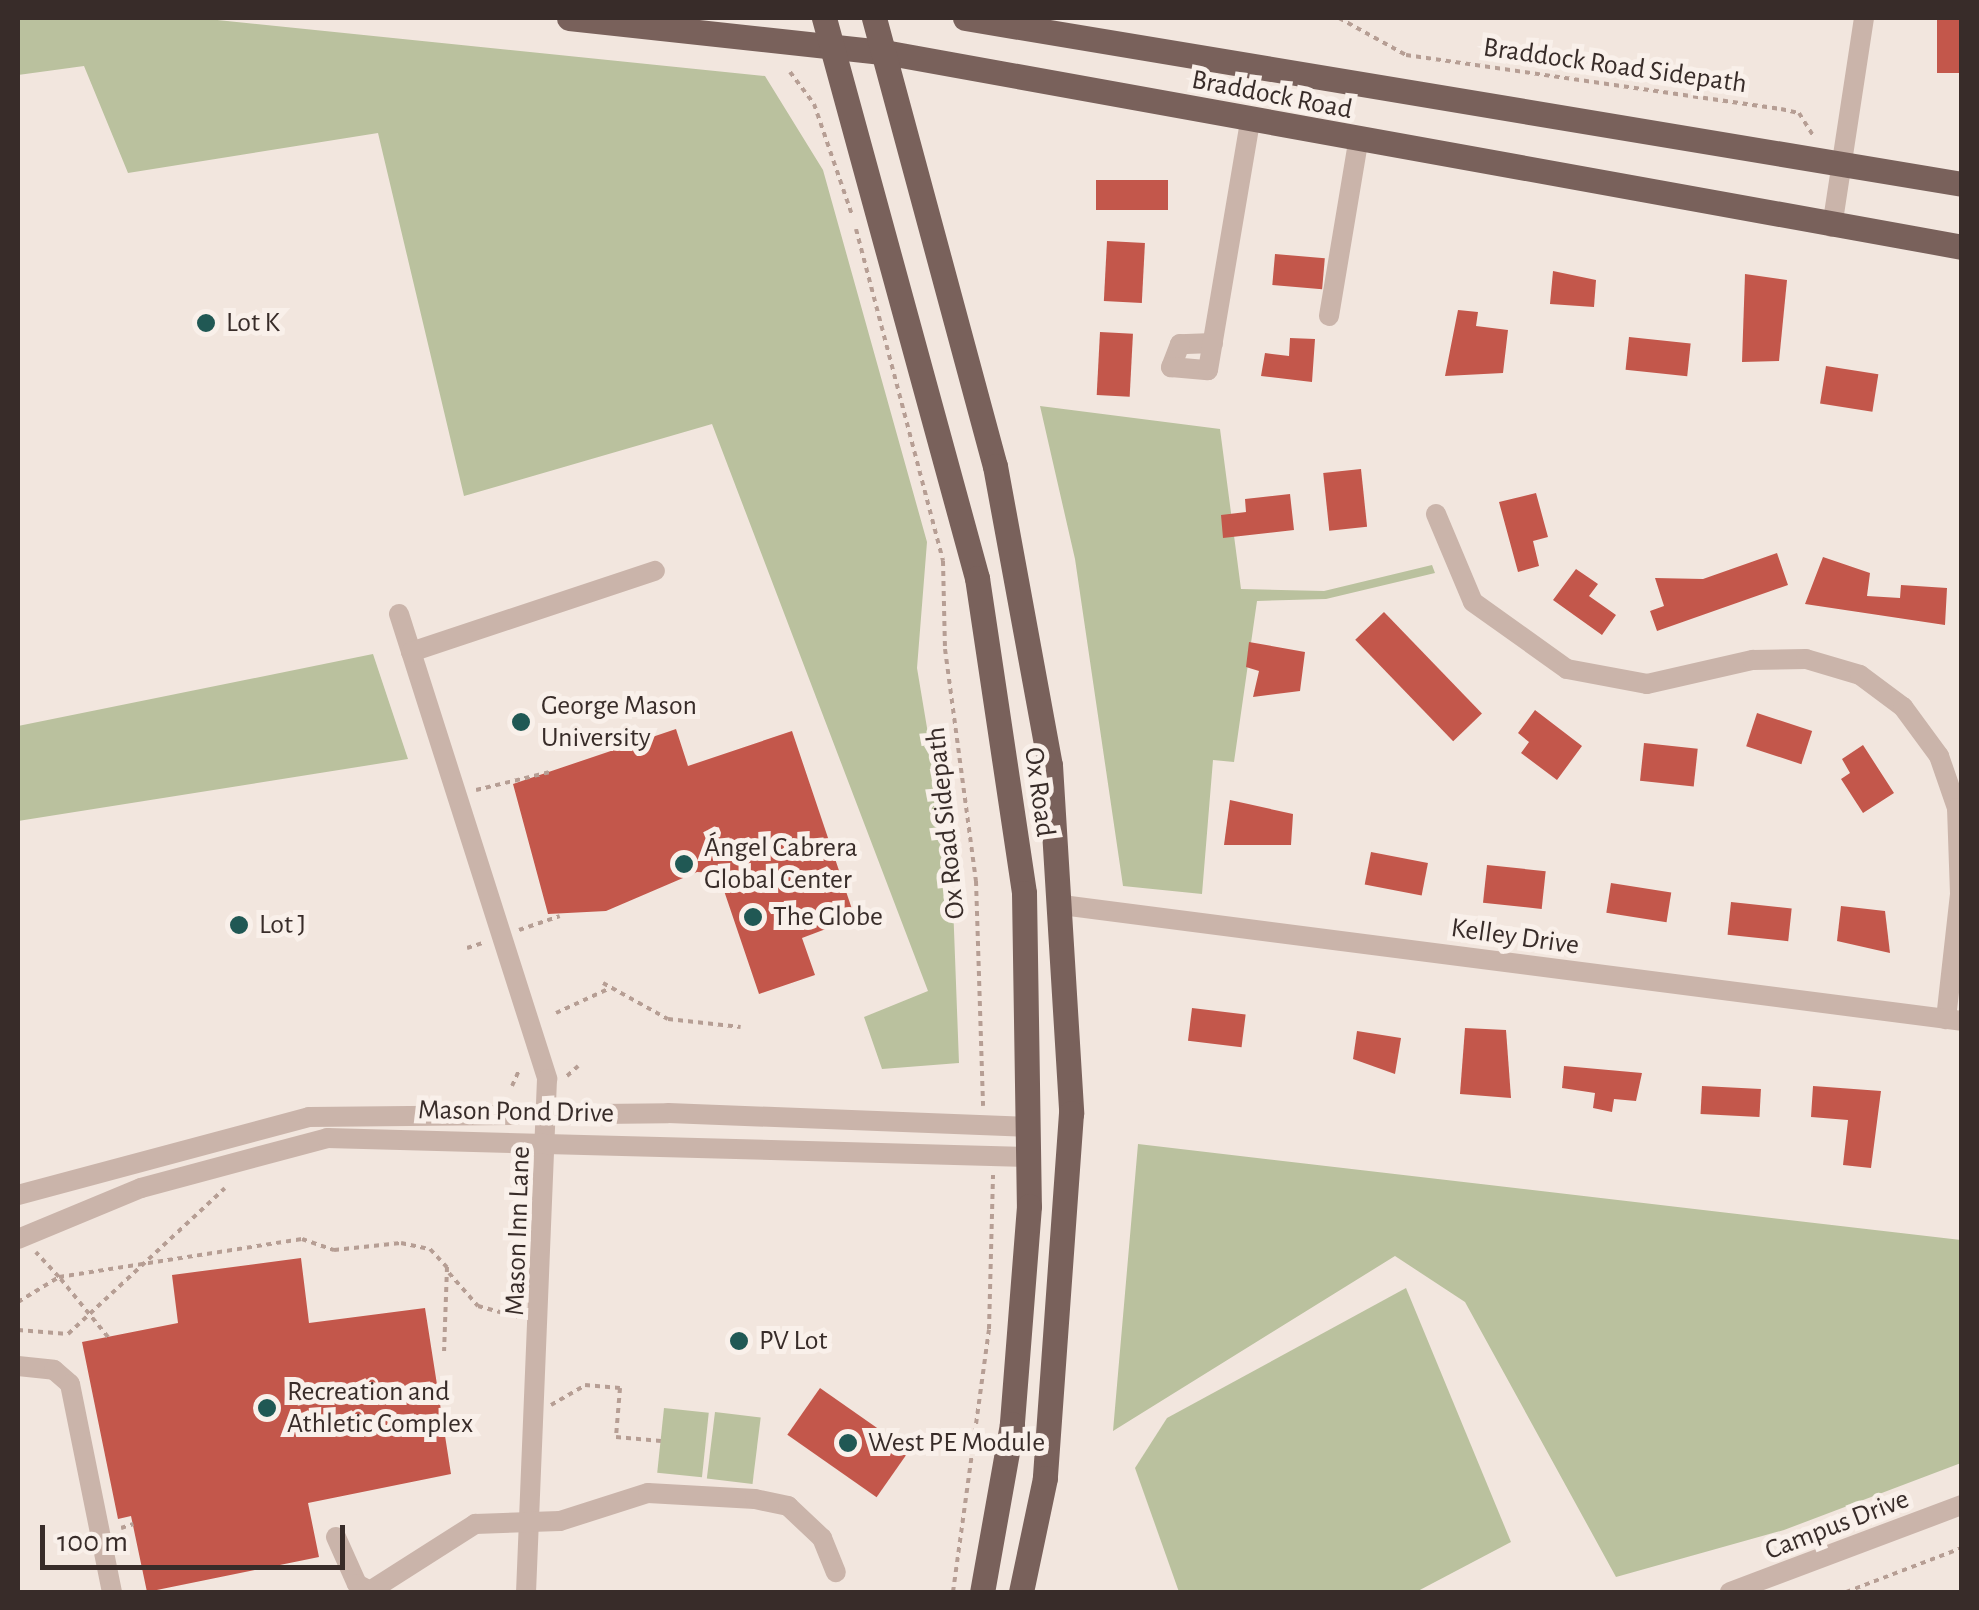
<!DOCTYPE html>
<html>
<head>
<meta charset="utf-8">
<style>
	body { margin:0 }
	#map { position:relative; width:1979px; height:1610px; overflow:hidden; background:#f2e6de; font-family:"Alegreya Sans",sans-serif }
	div>[style] { position:absolute }
	.green>* { inset:0; background:#bac19e; transform-origin:0 0 }
	.building>* { inset:0; background:#c3574b; transform-origin:0 0 }
	.path>* { height:4px; margin-top:-2px; transform-origin:0; background:repeating-linear-gradient(90deg,#b69e94 0 5px,transparent 0 10px) }
	.minor>* { height:20px; margin:-10px; padding:0 10px; transform-origin:10px; border-radius:10px; background:#cab4aa }
	.major>* { height:25px; margin:-12.5px; padding:0 12.5px; transform-origin:12.5px; border-radius:12.5px; background:#79615b }
	.dots>* { width:28px; height:28px; translate:-50% -50%; box-sizing:border-box; border:5px solid #f9f0ea; border-radius:50% }
	span { translate:-50% -50%; white-space:nowrap; text-align:center; line-height:1.15; -webkit-text-stroke:10px #f9f0ea; paint-order:stroke }
	.street-label { font-size:28px; color:#382c29 }
	.poi-label { font-size:28px; color:#382c29 }
	.left { translate:0 -50%; text-align:left }
	.frame { position:absolute; inset:0; border:20px solid #382c29; pointer-events:none }
	.scale { position:absolute; left:40px; top:1525px; width:305px; height:45px; box-sizing:border-box; border:5px solid #382c29; border-top:0; padding-left:12px; font-size:30px; line-height:35px; white-space:nowrap; color:#382c29; -webkit-text-stroke:8px #f9f0ea; paint-order:stroke }
</style>
</head>
<body>
<div id="map">
	<div class="green">
		<div style="clip-path:polygon(18px 18px,198px 18px,765px 76px,823px 170px,927px 542px,917px 668px,952px 877px,959px 1063px,882px 1069px,864px 1017px,928px 991px,712px 424px,464px 496px,378px 133px,128px 173px,84px 66px,18px 75px)"></div>
		<div style="clip-path:polygon(1040px 406px,1220px 429px,1241px 589px,1324px 591px,1432px 565px,1435px 573px,1326px 599px,1257px 601px,1234px 762px,1213px 760px,1202px 894px,1123px 886px,1075px 559px)"></div>
		<div style="clip-path:polygon(373px 654px,408px 759px,18px 821px,18px 726px)"></div>
		<div style="clip-path:polygon(1138px 1144px,1961px 1240px,1961px 1463px,1784px 1530px,1616px 1577px,1465px 1302px,1395px 1256px,1113px 1431px)"></div>
		<div style="clip-path:polygon(1406px 1288px,1511px 1542px,1416px 1592px,1179px 1592px,1135px 1468px,1167px 1418px)"></div>
		<div style="left:664px;top:1408px;width:45px;height:65px;rotate:6deg"></div>
		<div style="left:715px;top:1412px;width:46px;height:67px;rotate:7deg"></div>
	</div>
	<div class="building">
		<div style="left:1937px;top:18px;width:25px;height:55px"></div>
		<div style="left:1096px;top:180px;width:72px;height:30px"></div>
		<div style="left:1107px;top:241px;width:38px;height:60px;rotate:3deg"></div>
		<div style="left:1275px;top:254px;width:50px;height:31px;rotate:5deg"></div>
		<div style="clip-path:polygon(1553px 271px,1596px 280px,1594px 307px,1550px 304px)"></div>
		<div style="clip-path:polygon(1745px 274px,1787px 280px,1779px 361px,1742px 362px)"></div>
		<div style="clip-path:polygon(1458px 310px,1478px 312px,1476px 326px,1508px 330px,1503px 373px,1445px 376px)"></div>
		<div style="left:1100px;top:332px;width:33px;height:63px;rotate:3deg"></div>
		<div style="left:1629px;top:337px;width:62px;height:33px;rotate:6deg"></div>
		<div style="clip-path:polygon(1290px 338px,1315px 339px,1312px 382px,1261px 376px,1265px 353px,1289px 356px)"></div>
		<div style="left:1826px;top:366px;width:53px;height:38px;rotate:9deg"></div>
		<div style="left:1361px;top:469px;width:58px;height:38px;rotate:84deg"></div>
		<div style="clip-path:polygon(1536px 493px,1548px 537px,1533px 541px,1539px 566px,1518px 572px,1499px 502px)"></div>
		<div style="clip-path:polygon(1290px 494px,1294px 530px,1223px 538px,1221px 515px,1246px 512px,1245px 499px)"></div>
		<div style="clip-path:polygon(1777px 553px,1788px 585px,1657px 631px,1650px 611px,1664px 606px,1655px 578px,1703px 579px)"></div>
		<div style="clip-path:polygon(1823px 557px,1870px 573px,1867px 596px,1900px 598px,1901px 585px,1947px 588px,1945px 625px,1805px 604px)"></div>
		<div style="clip-path:polygon(1576px 569px,1598px 584px,1589px 596px,1616px 615px,1602px 635px,1553px 600px)"></div>
		<div style="left:1384px;top:612px;width:141px;height:40px;rotate:46deg"></div>
		<div style="clip-path:polygon(1249px 642px,1305px 652px,1300px 691px,1253px 697px,1259px 671px,1246px 667px)"></div>
		<div style="clip-path:polygon(1535px 710px,1582px 746px,1557px 780px,1521px 753px,1529px 742px,1518px 733px)"></div>
		<div style="left:1757px;top:713px;width:58px;height:35px;rotate:18deg"></div>
		<div style="clip-path:polygon(676px 729px,688px 766px,792px 731px,855px 918px,802px 938px,815px 975px,759px 994px,718px 873px,697px 872px,606px 911px,548px 914px,513px 784px)"></div>
		<div style="left:1644px;top:743px;width:54px;height:38px;rotate:6deg"></div>
		<div style="clip-path:polygon(1863px 745px,1894px 793px,1863px 813px,1841px 779px,1850px 773px,1842px 759px)"></div>
		<div style="clip-path:polygon(1230px 800px,1293px 814px,1291px 845px,1224px 845px)"></div>
		<div style="left:1371px;top:852px;width:58px;height:33px;rotate:11deg"></div>
		<div style="left:1487px;top:865px;width:59px;height:38px;rotate:6deg"></div>
		<div style="left:1611px;top:883px;width:61px;height:30px;rotate:9deg"></div>
		<div style="left:1731px;top:902px;width:61px;height:33px;rotate:6deg"></div>
		<div style="clip-path:polygon(1841px 906px,1885px 911px,1890px 953px,1837px 941px)"></div>
		<div style="left:1192px;top:1008px;width:54px;height:33px;rotate:7deg"></div>
		<div style="clip-path:polygon(1465px 1028px,1506px 1030px,1511px 1098px,1460px 1094px)"></div>
		<div style="clip-path:polygon(1357px 1031px,1401px 1038px,1395px 1074px,1353px 1059px)"></div>
		<div style="clip-path:polygon(1564px 1066px,1642px 1073px,1636px 1101px,1614px 1099px,1612px 1112px,1593px 1108px,1595px 1093px,1562px 1088px)"></div>
		<div style="left:1702px;top:1086px;width:59px;height:28px;rotate:3deg"></div>
		<div style="clip-path:polygon(1813px 1086px,1881px 1091px,1871px 1168px,1843px 1165px,1848px 1120px,1811px 1117px)"></div>
		<div style="clip-path:polygon(301px 1258px,309px 1323px,425px 1308px,451px 1474px,308px 1503px,319px 1557px,147px 1592px,131px 1516px,118px 1519px,82px 1342px,178px 1323px,172px 1275px)"></div>
		<div style="left:820px;top:1388px;width:109px;height:57px;rotate:35deg"></div>
	</div>
	<div class="path">
		<div style="left:1339px;top:18px;width:77px;rotate:28.9deg"></div>
		<div style="left:1406px;top:55px;width:379px;rotate:8.2deg"></div>
		<div style="left:1781px;top:109px;width:18px;rotate:13deg"></div>
		<div style="left:1799px;top:113px;width:26px;rotate:58deg"></div>
		<div style="left:790px;top:72px;width:40px;rotate:53deg"></div>
		<div style="left:814px;top:104px;width:117px;rotate:71.1deg"></div>
		<div style="left:856px;top:229px;width:343px;rotate:75.3deg"></div>
		<div style="left:943px;top:561px;width:88px;rotate:88.7deg"></div>
		<div style="left:945px;top:649px;width:234px;rotate:82.4deg"></div>
		<div style="left:976px;top:881px;width:225px;rotate:88.2deg"></div>
		<div style="left:476px;top:790px;width:76px;rotate:-13.7deg"></div>
		<div style="left:519px;top:930px;width:43px;rotate:-18.9deg"></div>
		<div style="left:467px;top:948px;width:16px;rotate:-18deg"></div>
		<div style="left:603px;top:983px;width:74px;rotate:29deg"></div>
		<div style="left:668px;top:1019px;width:73px;rotate:6.3deg"></div>
		<div style="left:556px;top:1013px;width:57px;rotate:-24.8deg"></div>
		<div style="left:567px;top:1076px;width:15px;rotate:-42deg"></div>
		<div style="left:512px;top:1086px;width:17px;rotate:-66deg"></div>
		<div style="left:449px;top:1273px;width:44px;rotate:48.7deg"></div>
		<div style="left:478px;top:1306px;width:41px;rotate:15.4deg"></div>
		<div style="left:18px;top:1302px;width:48px;rotate:-31.4deg"></div>
		<div style="left:59px;top:1277px;width:34px;rotate:-133deg"></div>
		<div style="left:18px;top:1330px;width:50px;rotate:4.6deg"></div>
		<div style="left:68px;top:1334px;width:214px;rotate:-42.9deg"></div>
		<div style="left:108px;top:1337px;width:77px;rotate:-129.2deg"></div>
		<div style="left:59px;top:1277px;width:246px;rotate:-8.9deg"></div>
		<div style="left:302px;top:1239px;width:34px;rotate:19deg"></div>
		<div style="left:334px;top:1250px;width:67px;rotate:-6deg"></div>
		<div style="left:401px;top:1243px;width:30px;rotate:12deg"></div>
		<div style="left:430px;top:1249px;width:25px;rotate:47deg"></div>
		<div style="left:447px;top:1267px;width:84px;rotate:92deg"></div>
		<div style="left:551px;top:1405px;width:39px;rotate:-30deg"></div>
		<div style="left:585px;top:1385px;width:35px;rotate:5deg"></div>
		<div style="left:620px;top:1388px;width:49px;rotate:94.7deg"></div>
		<div style="left:616px;top:1437px;width:45px;rotate:5.1deg"></div>
		<div style="left:121px;top:1528px;width:13px;rotate:-18deg"></div>
		<div style="left:953px;top:1592px;width:265px;rotate:-82.2deg"></div>
		<div style="left:989px;top:1329px;width:154px;rotate:-88.5deg"></div>
		<div style="left:1846px;top:1592px;width:124px;rotate:-20.8deg"></div>
	</div>
	<div class="minor">
		<div style="left:1832px;top:227px;width:211px;rotate:-81.3deg"></div>
		<div style="left:1329px;top:316px;width:176px;rotate:-80.5deg"></div>
		<div style="left:1213px;top:343px;width:33px;rotate:178deg"></div>
		<div style="left:1180px;top:344px;width:25px;rotate:111deg"></div>
		<div style="left:1171px;top:367px;width:37px;rotate:5deg"></div>
		<div style="left:1208px;top:370px;width:253px;rotate:-80.4deg"></div>
		<div style="left:1436px;top:514px;width:95px;rotate:67.2deg"></div>
		<div style="left:1473px;top:602px;width:115px;rotate:35.5deg"></div>
		<div style="left:1567px;top:669px;width:81px;rotate:10.6deg"></div>
		<div style="left:1647px;top:684px;width:109px;rotate:-12.8deg"></div>
		<div style="left:1753px;top:660px;width:53px;rotate:-1.1deg"></div>
		<div style="left:1806px;top:659px;width:56px;rotate:16.5deg"></div>
		<div style="left:1860px;top:675px;width:54px;rotate:36.7deg"></div>
		<div style="left:1903px;top:707px;width:61px;rotate:53.7deg"></div>
		<div style="left:1939px;top:756px;width:55px;rotate:70.9deg"></div>
		<div style="left:1957px;top:808px;width:86px;rotate:88deg"></div>
		<div style="left:1960px;top:894px;width:126px;rotate:96.4deg"></div>
		<div style="left:399px;top:614px;width:488px;rotate:72.3deg"></div>
		<div style="left:547px;top:1079px;width:513px;rotate:92.34deg"></div>
		<div style="left:411px;top:652px;width:257px;rotate:-18.4deg"></div>
		<div style="left:1062px;top:905px;width:907px;rotate:7.34deg"></div>
		<div style="left:18px;top:1195px;width:301px;rotate:-15deg"></div>
		<div style="left:309px;top:1117px;width:359px;rotate:-0.6deg"></div>
		<div style="left:668px;top:1113px;width:361px;rotate:2.2deg"></div>
		<div style="left:18px;top:1239px;width:133px;rotate:-22.5deg"></div>
		<div style="left:141px;top:1188px;width:193px;rotate:-15deg"></div>
		<div style="left:327px;top:1138px;width:702px;rotate:1.55deg"></div>
		<div style="left:18px;top:1366px;width:36px;rotate:6deg"></div>
		<div style="left:54px;top:1370px;width:21px;rotate:41deg"></div>
		<div style="left:70px;top:1384px;width:212px;rotate:78.6deg"></div>
		<div style="left:336px;top:1537px;width:51px;rotate:65.9deg"></div>
		<div style="left:357px;top:1584px;width:15px;rotate:28deg"></div>
		<div style="left:370px;top:1591px;width:125px;rotate:-32.5deg"></div>
		<div style="left:475px;top:1524px;width:85px;rotate:-2deg"></div>
		<div style="left:560px;top:1521px;width:92px;rotate:-17.7deg"></div>
		<div style="left:648px;top:1493px;width:107px;rotate:3.2deg"></div>
		<div style="left:755px;top:1499px;width:34px;rotate:12deg"></div>
		<div style="left:788px;top:1506px;width:47px;rotate:43.3deg"></div>
		<div style="left:822px;top:1538px;width:37px;rotate:68deg"></div>
		<div style="left:1730px;top:1592px;width:248px;rotate:-20.6deg"></div>
	</div>
	<div class="major">
		<div style="left:569px;top:18px;width:317px;rotate:6.2deg"></div>
		<div style="left:884px;top:52px;width:1095px;rotate:10.25deg"></div>
		<div style="left:824px;top:18px;width:581px;rotate:74.72deg"></div>
		<div style="left:977px;top:578px;width:318px;rotate:81.5deg"></div>
		<div style="left:1024px;top:893px;width:313px;rotate:89.1deg"></div>
		<div style="left:1029px;top:1206px;width:219px;rotate:94.5deg"></div>
		<div style="left:1012px;top:1424px;width:171px;rotate:100.1deg"></div>
		<div style="left:874px;top:18px;width:464px;rotate:74.9deg"></div>
		<div style="left:995px;top:466px;width:304px;rotate:79.6deg"></div>
		<div style="left:1050px;top:765px;width:349px;rotate:86.5deg"></div>
		<div style="left:1071px;top:1113px;width:366px;rotate:94.1deg"></div>
		<div style="left:1045px;top:1478px;width:116px;rotate:101.9deg"></div>
		<div style="left:965px;top:18px;width:1011px;rotate:9.45deg"></div>
	</div>
	<div class="dots">
		<div style="left:206px;top:323px;background:#205854"></div>
		<div style="left:521px;top:722px;background:#205854"></div>
		<div style="left:684px;top:864px;background:#205854"></div>
		<div style="left:753px;top:917px;background:#205854"></div>
		<div style="left:239px;top:925px;background:#205854"></div>
		<div style="left:739px;top:1341px;background:#205854"></div>
		<div style="left:267px;top:1408px;background:#205854"></div>
		<div style="left:848px;top:1443px;background:#205854"></div>
	</div>
	<div class="street-label">
		<span style="left:1615px;top:66px;rotate:8deg">Braddock Road Sidepath</span>
		<span style="left:1272px;top:95px;rotate:11deg">Braddock Road</span>
		<span style="left:1039px;top:792px;rotate:82deg">Ox Road</span>
		<span style="left:946px;top:823px;rotate:-96deg">Ox Road Sidepath</span>
		<span style="left:1515px;top:937px;rotate:8deg">Kelley Drive</span>
		<span style="left:516px;top:1112px;rotate:1deg">Mason Pond Drive</span>
		<span style="left:518px;top:1231px;rotate:-88deg">Mason Inn Lane</span>
		<span style="left:1837px;top:1525px;rotate:-21deg">Campus Drive</span>
	</div>
	<div class="poi-label">
		<span class="left" style="left:226px;top:323px">Lot K</span>
		<span class="left" style="left:541px;top:722px">George Mason<br>University</span>
		<span class="left" style="left:704px;top:864px">Ángel Cabrera<br>Global Center</span>
		<span class="left" style="left:773px;top:917px">The Globe</span>
		<span class="left" style="left:259px;top:925px">Lot J</span>
		<span class="left" style="left:759px;top:1341px">PV Lot</span>
		<span class="left" style="left:287px;top:1408px">Recreation and<br>Athletic Complex</span>
		<span class="left" style="left:868px;top:1443px">West PE Module</span>
	</div>
	<div class="frame"></div>
	<div class="scale">100 m</div>
</div>
</body>
</html>
